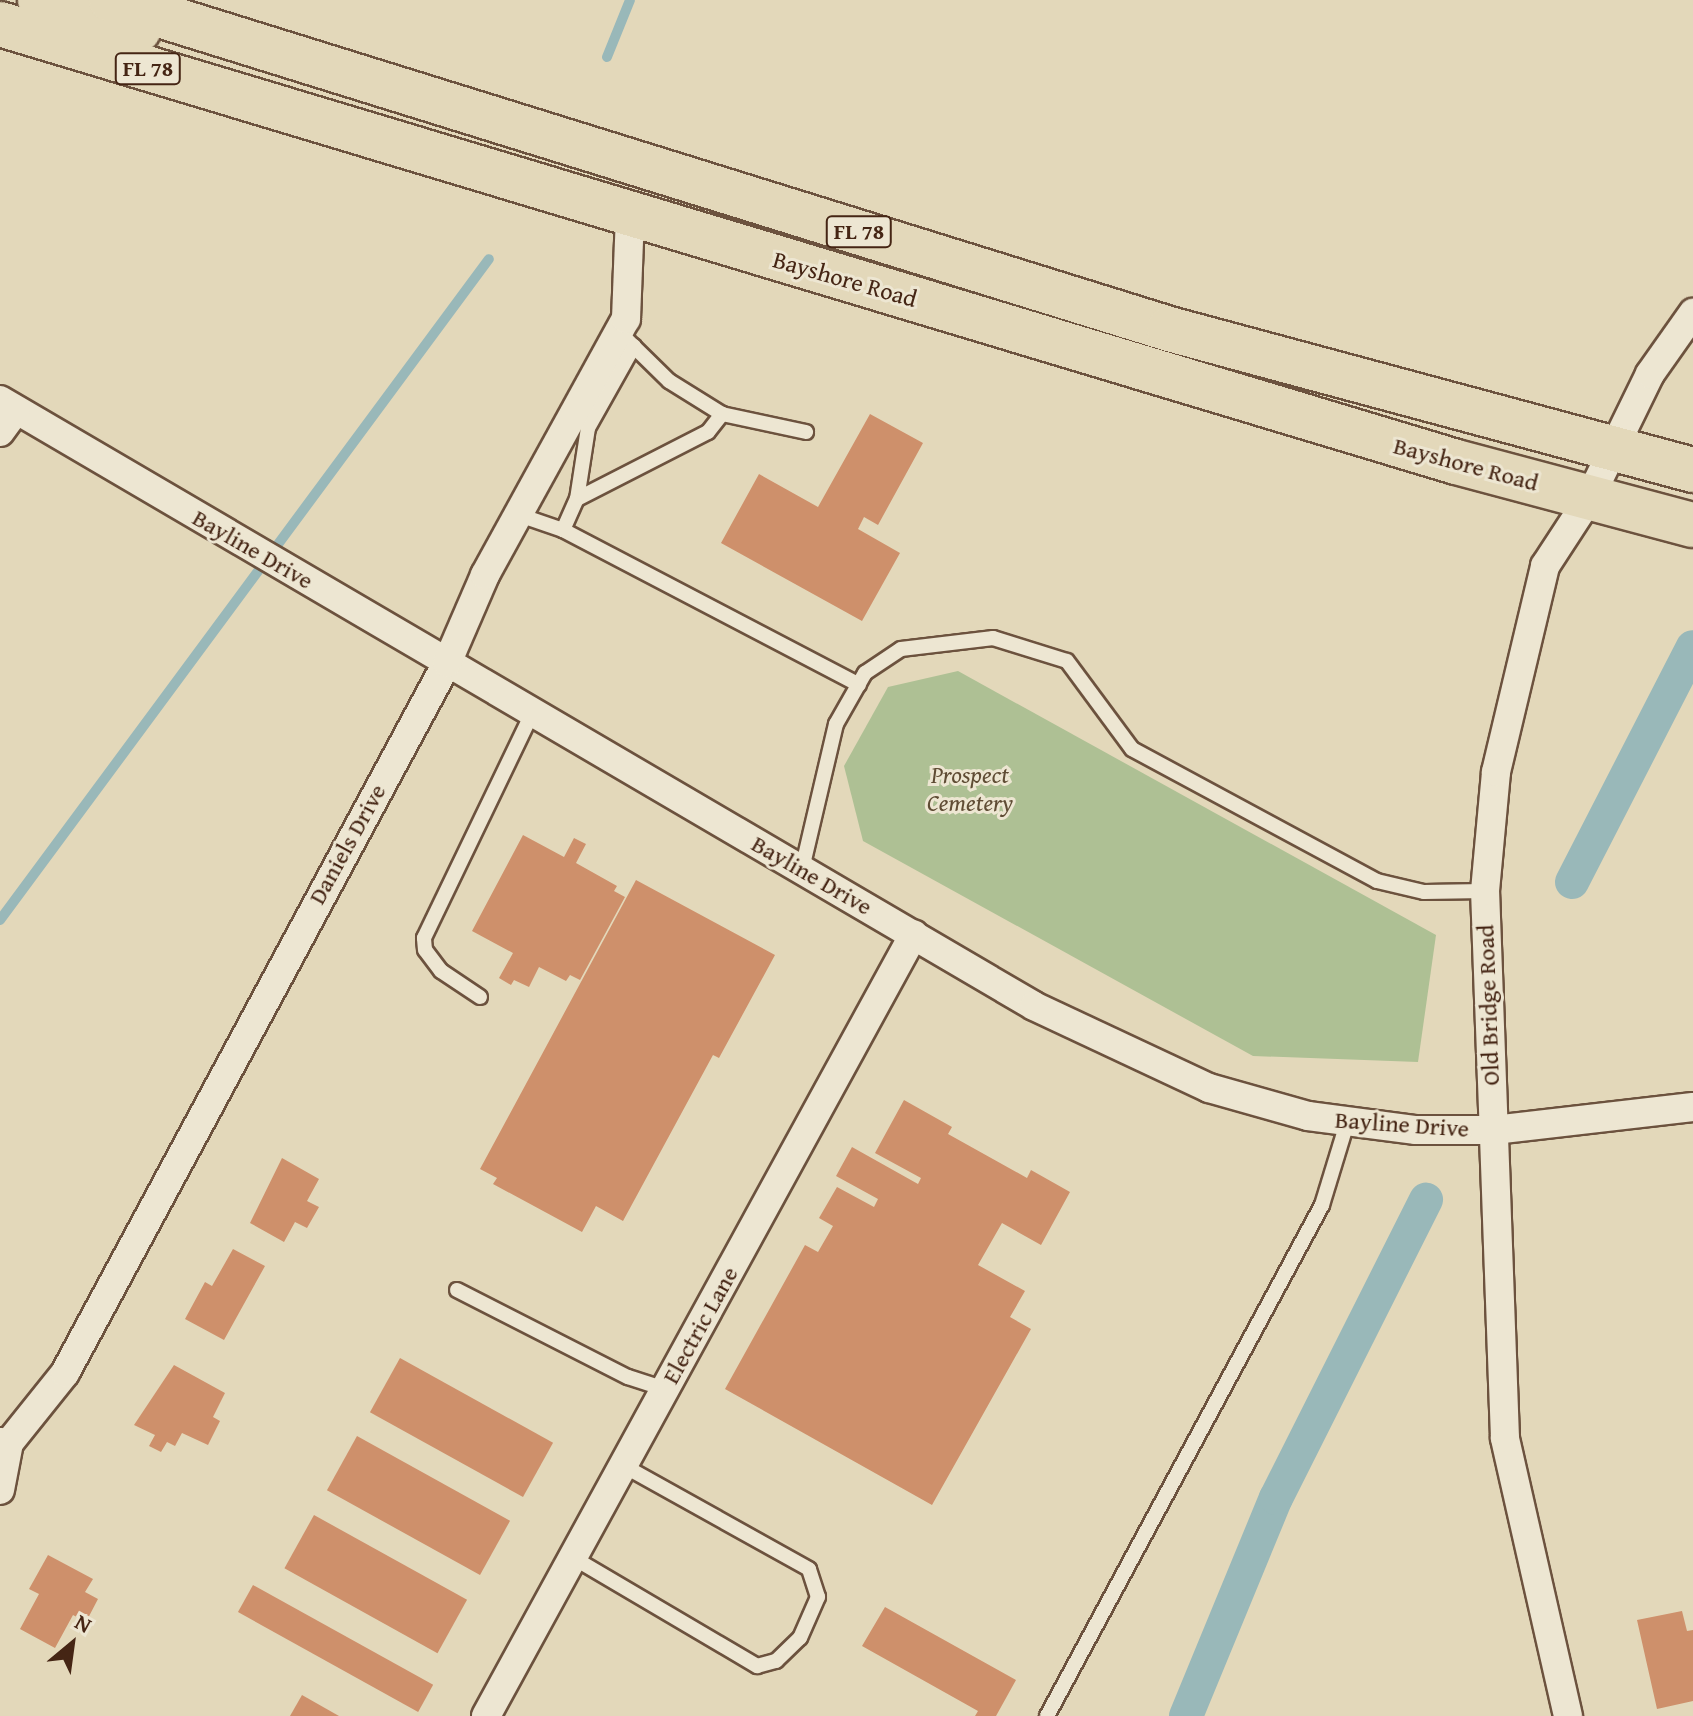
<!DOCTYPE html>
<html>
<head>
<meta charset="utf-8">
<style>
	body { margin:0 }
	#map { position:relative; width:1693px; height:1716px; overflow:hidden; background:#e3d8ba; font-family:"Gentium Book Plus",serif }
	div>[style] { position:absolute }
	.green>* { inset:0; background:#aec094 }
	.stream>* { height:10px; margin:-5px; padding:0 5px; transform-origin:5px; border-radius:5px; background:#99b8b9 }
	.canal>* { height:34px; margin:-17px; padding:0 17px; transform-origin:17px; border-radius:17px; background:#99b8b9 }
	.building>* { inset:0; background:#ce906b; transform-origin:0 0 }
	.roads { filter:drop-shadow(2px 0 #6c523e) drop-shadow(-2px 0 #6c523e) drop-shadow(0 2px #6c523e) drop-shadow(0 -2px #6c523e) }
	.lane>* { height:14px; margin:-7px; padding:0 7px; transform-origin:7px; border-radius:7px; background:#ede6d2 }
	.street>* { height:28px; margin:-14px; padding:0 14px; transform-origin:14px; border-radius:14px; background:#ede6d2 }
	.primary>* { height:44px; margin:-22px; padding:0 22px; transform-origin:22px; border-radius:22px; background:#e3d8ba }
	span { translate:-50% -50%; white-space:nowrap; text-align:center; line-height:1.15; -webkit-text-stroke:6px #ede6d2; paint-order:stroke }
	.shield-label span { padding:2px 6px; background:#ede6d2; border:2px solid; border-radius:6px; -webkit-text-stroke-width:0 }
	.shield-label { font-size:22px; color:#452514; font-weight:700 }
	.street-label { font-size:24px; color:#452514 }
	.park-label { font-size:24px; color:#5f4c34; font-style:italic }
	.north { position:absolute; left:32px; top:1604px; width:80px; height:80px; -webkit-text-stroke:6px #ede6d2; paint-order:stroke; rotate:29deg; font-size:22px; font-weight:700; line-height:32px; text-align:center; color:#452514 }
	.north::after { content:''; display:block; margin:auto; width:28px; height:36px; background:#452514; clip-path:polygon(50% 0,100% 100%,50% 72%,0 100%) }
</style>
</head>
<body>
<div id="map">
	<div class="green">
		<div style="clip-path:polygon(958px 671px,1436px 935px,1418px 1062px,1253px 1056px,863px 841px,844px 766px,888px 687px)"></div>
	</div>
	<div class="stream">
		<div style="left:607px;top:57px;width:61px;rotate:-68deg"></div>
		<div style="left:0;top:920px;width:822px;rotate:-53.51deg"></div>
	</div>
	<div class="canal">
		<div style="left:1572px;top:882px;width:264px;rotate:-62.8deg"></div>
		<div style="left:1186px;top:1716px;width:236px;rotate:-67.6deg"></div>
		<div style="left:1276px;top:1498px;width:334px;rotate:-63.3deg"></div>
	</div>
	<div class="building">
		<div style="clip-path:polygon(870px 414px,923px 443px,878px 525px,864px 517px,858px 529px,900px 553px,862px 621px,721px 543px,759px 474px,818px 507px)"></div>
		<div style="clip-path:polygon(523px 835px,564px 857px,574px 838px,586px 844px,576px 863px,617px 886px,614px 891px,625px 897px,580px 980px,570px 975px,566px 981px,539px 967px,529px 987px,514px 980px,511px 985px,499px 978px,513px 953px,472px 931px)"></div>
		<div style="clip-path:polygon(636px 880px,775px 955px,719px 1058px,713px 1055px,623px 1221px,596px 1206px,582px 1232px,493px 1184px,497px 1178px,480px 1169px)"></div>
		<div style="clip-path:polygon(904px 1100px,952px 1127px,948px 1134px,1027px 1178px,1031px 1170px,1070px 1192px,1041px 1245px,1002px 1223px,978px 1265px,1025px 1291px,1010px 1317px,1031px 1329px,932px 1505px,725px 1389px,805px 1245px,818px 1252px,833px 1226px,819px 1218px,837px 1187px,874px 1207px,878px 1199px,836px 1176px,852px 1147px,918px 1184px,921px 1178px,875px 1153px)"></div>
		<div style="clip-path:polygon(282px 1158px,319px 1179px,307px 1201px,319px 1207px,307px 1228px,295px 1222px,284px 1242px,250px 1223px)"></div>
		<div style="clip-path:polygon(233px 1249px,265px 1266px,224px 1340px,185px 1319px,205px 1282px,212px 1286px)"></div>
		<div style="left:400px;top:1358px;width:175px;height:62px;rotate:29deg"></div>
		<div style="clip-path:polygon(174px 1365px,225px 1393px,213px 1417px,220px 1421px,208px 1445px,182px 1433px,175px 1446px,167px 1442px,161px 1452px,149px 1446px,155px 1435px,134px 1425px)"></div>
		<div style="left:357px;top:1436px;width:175px;height:62px;rotate:29deg"></div>
		<div style="left:314px;top:1515px;width:175px;height:61px;rotate:29deg"></div>
		<div style="clip-path:polygon(48px 1555px,93px 1579px,85px 1592px,98px 1599px,86px 1622px,73px 1615px,55px 1648px,20px 1629px,39px 1594px,29px 1589px)"></div>
		<div style="left:253px;top:1585px;width:206px;height:31px;rotate:29deg"></div>
		<div style="clip-path:polygon(885px 1607px,1016px 1680px,996px 1716px,975px 1716px,978px 1711px,862px 1646px)"></div>
		<div style="clip-path:polygon(1682px 1611px,1687px 1631px,1693px 1630px,1693px 1701px,1657px 1709px,1637px 1620px)"></div>
		<div style="clip-path:polygon(302px 1695px,339px 1716px,290px 1716px)"></div>
	</div>
	<div class="roads">
		<div class="lane">
			<div style="left:619px;top:332px;width:70px;rotate:44.4deg"></div>
			<div style="left:669px;top:381px;width:62px;rotate:31.9deg"></div>
			<div style="left:722px;top:414px;width:86px;rotate:12.1deg"></div>
			<div style="left:577px;top:499px;width:72px;rotate:-81.2deg"></div>
			<div style="left:588px;top:428px;width:94px;rotate:-60.7deg"></div>
			<div style="left:519px;top:515px;width:46px;rotate:18.8deg"></div>
			<div style="left:563px;top:530px;width:334px;rotate:27.6deg"></div>
			<div style="left:563px;top:530px;width:34px;rotate:-66deg"></div>
			<div style="left:577px;top:499px;width:147px;rotate:-27.1deg"></div>
			<div style="left:708px;top:432px;width:23px;rotate:-52deg"></div>
			<div style="left:802px;top:869px;width:149px;rotate:-76.8deg"></div>
			<div style="left:836px;top:724px;width:59px;rotate:-60.4deg"></div>
			<div style="left:865px;top:673px;width:43px;rotate:-33.7deg"></div>
			<div style="left:901px;top:649px;width:93px;rotate:-6.8deg"></div>
			<div style="left:993px;top:638px;width:77px;rotate:17.3deg"></div>
			<div style="left:1067px;top:661px;width:109px;rotate:53.5deg"></div>
			<div style="left:1132px;top:749px;width:278px;rotate:28.3deg"></div>
			<div style="left:1377px;top:881px;width:48px;rotate:13.2deg"></div>
			<div style="left:1424px;top:892px;width:61px;rotate:-0.9deg"></div>
			<div style="left:480px;top:997px;width:47px;rotate:-146.3deg"></div>
			<div style="left:441px;top:971px;width:26px;rotate:-127deg"></div>
			<div style="left:425px;top:950px;width:12px;rotate:-95deg"></div>
			<div style="left:424px;top:938px;width:251px;rotate:-64.3deg"></div>
			<div style="left:457px;top:1290px;width:192px;rotate:27deg"></div>
			<div style="left:628px;top:1377px;width:38px;rotate:18deg"></div>
			<div style="left:572px;top:1557px;width:215px;rotate:30.5deg"></div>
			<div style="left:757px;top:1666px;width:20px;rotate:-15deg"></div>
			<div style="left:776px;top:1661px;width:33px;rotate:-44deg"></div>
			<div style="left:800px;top:1638px;width:45px;rotate:-66.3deg"></div>
			<div style="left:818px;top:1597px;width:29px;rotate:-108deg"></div>
			<div style="left:809px;top:1569px;width:214px;rotate:-150.9deg"></div>
			<div style="left:1047px;top:1716px;width:580px;rotate:-61.71deg"></div>
			<div style="left:1322px;top:1205px;width:86px;rotate:-73deg"></div>
		</div>
		<div class="street">
			<div style="left:0;top:400px;width:1198px;rotate:30.37deg"></div>
			<div style="left:1034px;top:1006px;width:193px;rotate:25.1deg"></div>
			<div style="left:1209px;top:1088px;width:103px;rotate:15.8deg"></div>
			<div style="left:1308px;top:1116px;width:109px;rotate:7.4deg"></div>
			<div style="left:1416px;top:1130px;width:78px"></div>
			<div style="left:1494px;top:1130px;width:200px;rotate:-6.6deg"></div>
			<div style="left:0;top:432px;width:27px;rotate:-54deg"></div>
			<div style="left:0;top:1442px;width:9px;rotate:6deg"></div>
			<div style="left:9px;top:1443px;width:90px;rotate:-51.3deg"></div>
			<div style="left:65px;top:1373px;width:806px;rotate:-61.72deg"></div>
			<div style="left:447px;top:663px;width:96px;rotate:-66.6deg"></div>
			<div style="left:485px;top:575px;width:292px;rotate:-61.2deg"></div>
			<div style="left:626px;top:319px;width:103px;rotate:-87.8deg"></div>
			<div style="left:0;top:1490px;width:48px;rotate:-79.2deg"></div>
			<div style="left:486px;top:1716px;width:891px;rotate:-61.31deg"></div>
			<div style="left:1568px;top:1716px;width:285px;rotate:-102.8deg"></div>
			<div style="left:1505px;top:1438px;width:547px;rotate:-92.09deg"></div>
			<div style="left:1485px;top:891px;width:120px;rotate:-84.7deg"></div>
			<div style="left:1496px;top:772px;width:212px;rotate:-76.6deg"></div>
			<div style="left:1545px;top:566px;width:82px;rotate:-56.9deg"></div>
			<div style="left:1590px;top:497px;width:137px;rotate:-64deg"></div>
			<div style="left:1650px;top:374px;width:75px;rotate:-54.8deg"></div>
		</div>
		<div class="primary">
			<div style="left:40px;top:0;width:103px;rotate:16.9deg"></div>
			<div style="left:111px;top:0;width:1108px;rotate:17.27deg"></div>
			<div style="left:1169px;top:329px;width:543px;rotate:15.06deg"></div>
			<div style="left:0;top:24px;width:1520px;rotate:16.74deg"></div>
			<div style="left:1456px;top:462px;width:245px;rotate:14.9deg"></div>
		</div>
	</div>
	<div class="shield-label">
		<span style="left:148px;top:69px">FL 78</span>
		<span style="left:859px;top:232px">FL 78</span>
	</div>
	<div class="street-label">
		<span style="left:845px;top:279px;rotate:16deg">Bayshore Road</span>
		<span style="left:1466px;top:464px;rotate:15deg">Bayshore Road</span>
		<span style="left:253px;top:549px;rotate:30deg">Bayline Drive</span>
		<span style="left:347px;top:844px;rotate:-61deg">Daniels Drive</span>
		<span style="left:812px;top:875px;rotate:30deg">Bayline Drive</span>
		<span style="left:1488px;top:1005px;rotate:-92deg">Old Bridge Road</span>
		<span style="left:1402px;top:1124px;rotate:4deg">Bayline Drive</span>
		<span style="left:700px;top:1325px;rotate:-61deg">Electric Lane</span>
	</div>
	<div class="park-label">
		<span style="left:970px;top:789px">Prospect<br>Cemetery</span>
	</div>
	<div class="north">N</div>
</div>
</body>
</html>
